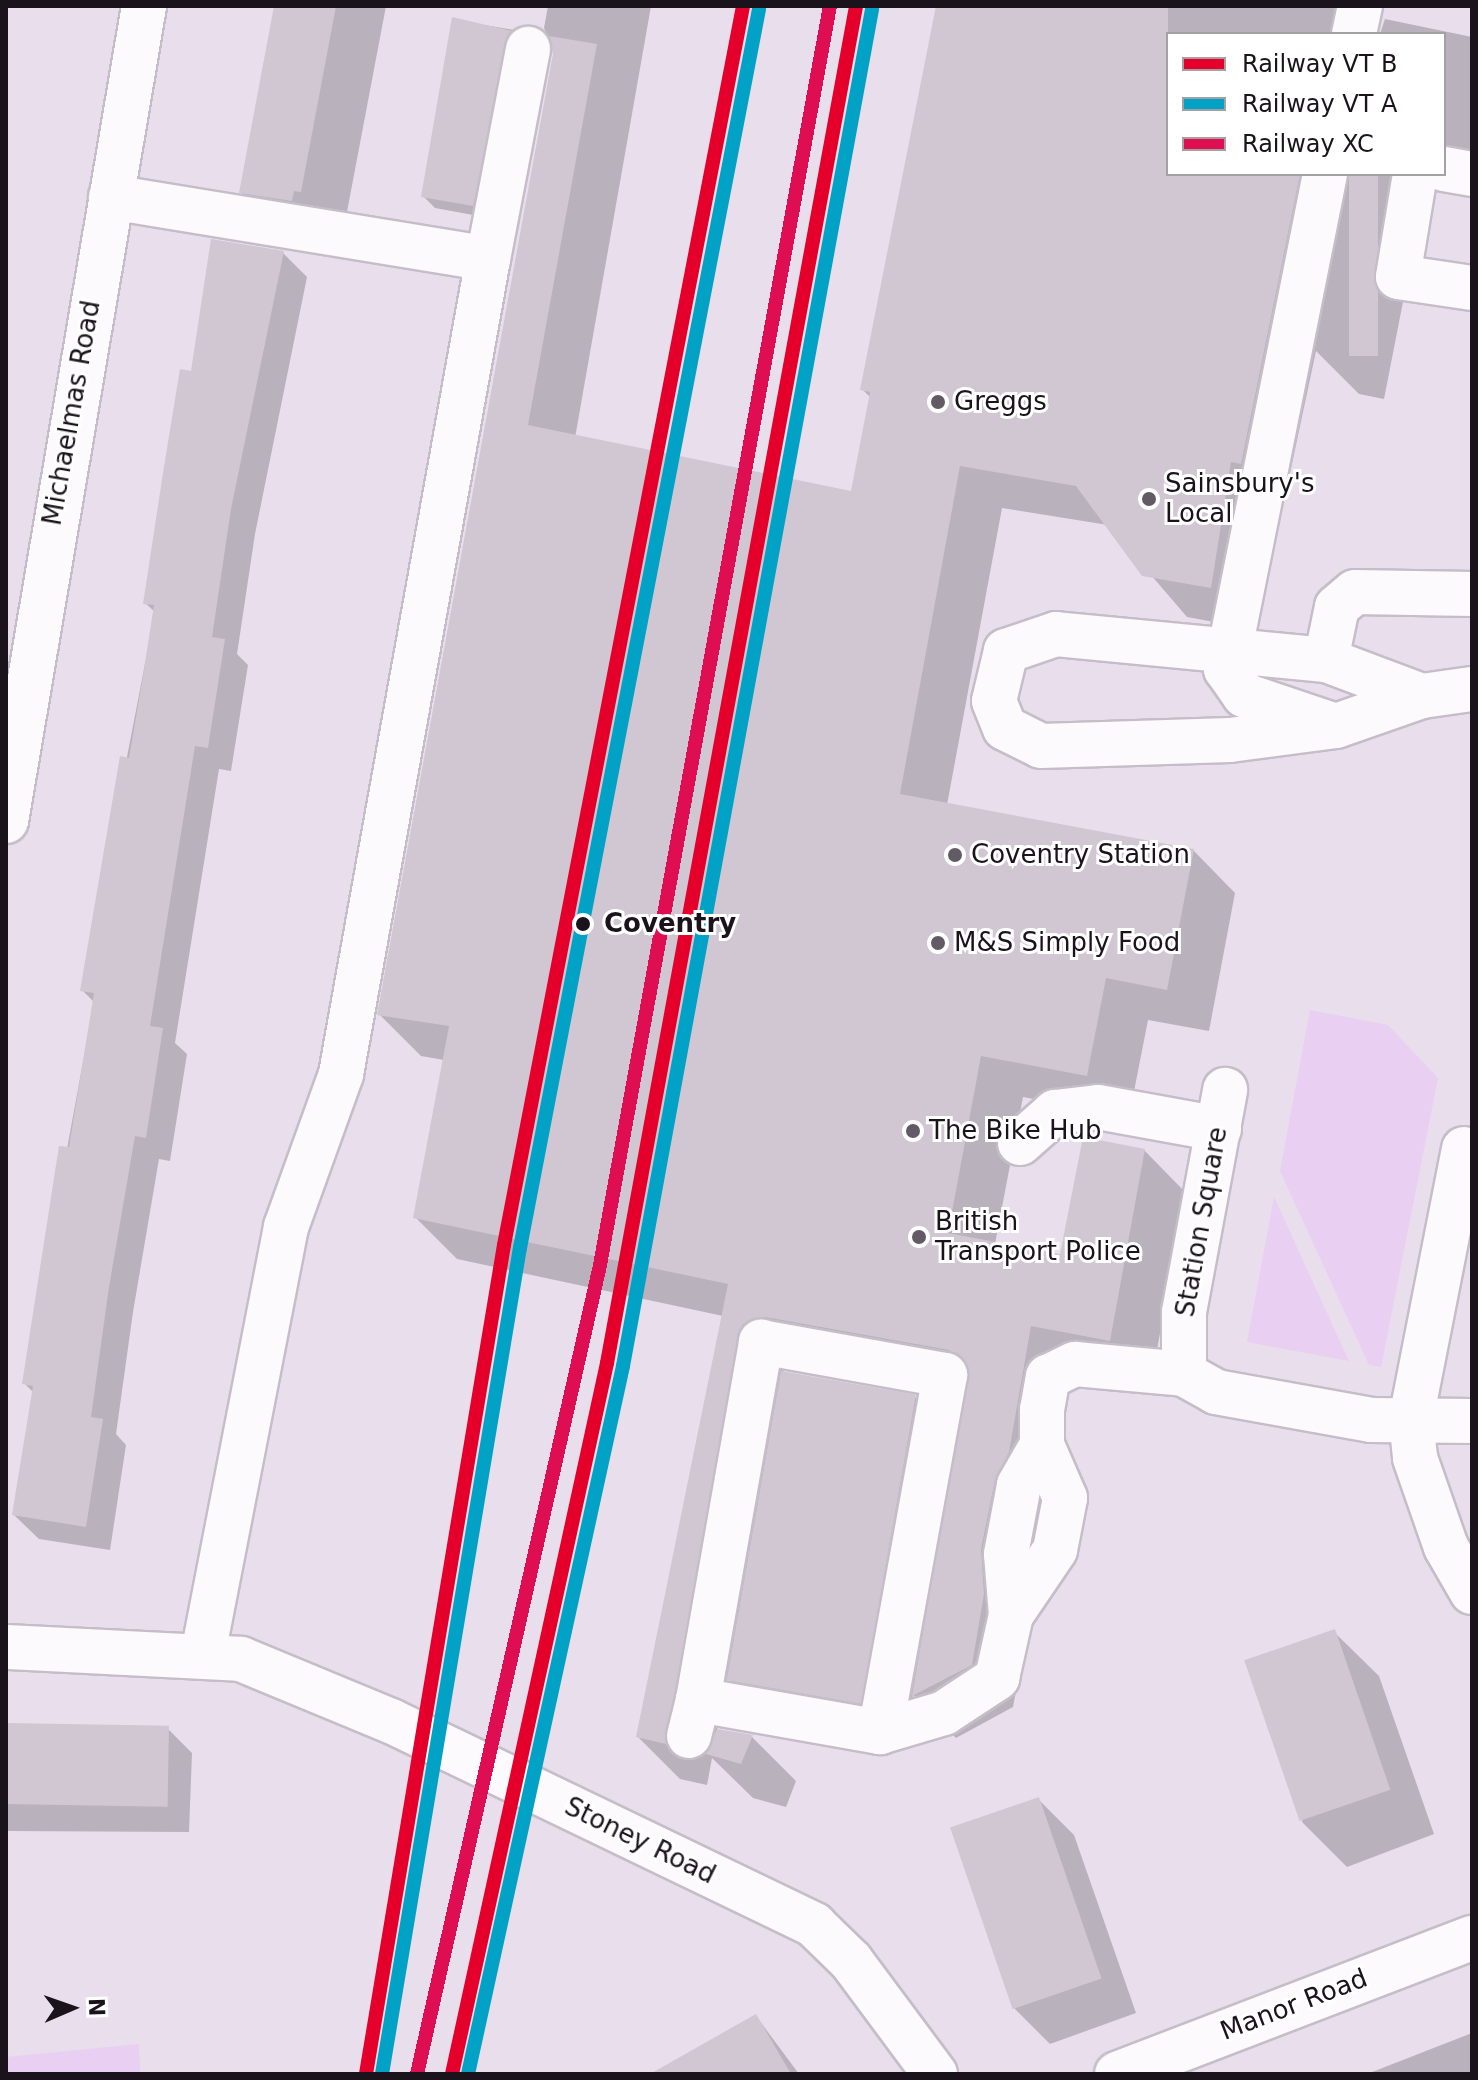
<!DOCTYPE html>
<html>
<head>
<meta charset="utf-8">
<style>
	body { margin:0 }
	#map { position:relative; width:1478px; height:2080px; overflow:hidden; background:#e8deec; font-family:"DejaVu Sans",sans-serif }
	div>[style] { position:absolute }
	.green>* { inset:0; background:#e9cff2 }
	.shadow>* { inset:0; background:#0003 }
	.building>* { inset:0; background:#d0c7d3; transform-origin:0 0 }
	.roads { filter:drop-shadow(2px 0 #c5bdc8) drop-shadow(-2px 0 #c5bdc8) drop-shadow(0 2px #c5bdc8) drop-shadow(0 -2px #c5bdc8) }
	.minor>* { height:44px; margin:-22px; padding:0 22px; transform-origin:22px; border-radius:22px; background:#fcfafc }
	.rail-1>* { height:14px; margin:-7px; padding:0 7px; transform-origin:7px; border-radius:7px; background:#e4002b }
	.rail-2>* { height:14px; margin:-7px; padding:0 7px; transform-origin:7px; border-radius:7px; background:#01a2c5 }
	.rail-3>* { height:14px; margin:-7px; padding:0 7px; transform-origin:7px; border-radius:7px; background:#df0d52 }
	.dots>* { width:22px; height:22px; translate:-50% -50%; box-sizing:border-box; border:4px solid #fff; border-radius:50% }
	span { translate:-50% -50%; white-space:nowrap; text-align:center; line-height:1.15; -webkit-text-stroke:6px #fff; paint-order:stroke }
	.poi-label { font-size:26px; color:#1a131c }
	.left { translate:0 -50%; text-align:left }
	.street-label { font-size:26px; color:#1a131c }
	.stop-label { font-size:26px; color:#1a131c; font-weight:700 }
	.frame { position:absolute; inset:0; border:8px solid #1a131c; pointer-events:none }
	.legend { position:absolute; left:1166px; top:32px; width:280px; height:144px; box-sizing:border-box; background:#fff; border:2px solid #a3a1a4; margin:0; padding:10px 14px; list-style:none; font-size:24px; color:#1a131c }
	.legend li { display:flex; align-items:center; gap:16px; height:40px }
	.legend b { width:40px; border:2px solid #a3a1a4 }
	.north { position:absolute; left:32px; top:1968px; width:80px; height:80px; -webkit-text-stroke:6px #fff; paint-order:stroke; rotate:88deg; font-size:22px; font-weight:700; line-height:32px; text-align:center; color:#1a131c }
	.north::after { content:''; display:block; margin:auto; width:28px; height:36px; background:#1a131c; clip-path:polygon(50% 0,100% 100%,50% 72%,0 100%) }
</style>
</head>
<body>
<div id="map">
	<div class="green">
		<div style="clip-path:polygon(1310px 1010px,1388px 1025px,1438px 1078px,1381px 1367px,1369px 1365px,1280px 1171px)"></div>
		<div style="clip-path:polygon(1274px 1197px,1349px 1361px,1247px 1342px)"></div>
		<div style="clip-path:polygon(139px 2044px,140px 2074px,6px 2074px,6px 2057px)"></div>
	</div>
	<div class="shadow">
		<div style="clip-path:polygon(276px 6px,386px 6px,343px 233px,283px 234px,241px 192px)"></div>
		<div style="clip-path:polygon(evenodd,548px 6px,651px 6px,575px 438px,852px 494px,871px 398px,862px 389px,938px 6px,1365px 6px,1378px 19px,1377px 34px,1168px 34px,1168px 174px,1428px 174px,1384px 399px,1359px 394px,1316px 351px,1283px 506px,1272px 503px,1252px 629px,1187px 617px,1108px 525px,1002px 508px,947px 805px,1193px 850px,1235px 893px,1209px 1031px,1148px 1020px,1129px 1117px,1023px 1097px,995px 1244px,1062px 1257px,1144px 1150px,1186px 1193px,1151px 1382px,1073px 1367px,1050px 1495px,1036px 1523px,1023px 1593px,1026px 1637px,1013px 1707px,956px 1738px,913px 1695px,904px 1747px,774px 1724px,727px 1677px,717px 1731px,752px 1737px,796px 1781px,786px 1807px,753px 1798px,712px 1758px,707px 1785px,680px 1779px,638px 1737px,723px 1316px,457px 1259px,415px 1217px,444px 1060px,421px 1056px,379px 1014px,555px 53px,544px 28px,548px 6px,784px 1367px,970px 1391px,960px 1442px,915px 1397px,783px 1373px,784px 1367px)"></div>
		<div style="clip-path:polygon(1385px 19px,1472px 37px,1472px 163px,1444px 157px,1444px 34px,1380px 34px)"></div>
		<div style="clip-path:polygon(454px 20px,514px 30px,525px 42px,484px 217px,435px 208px,423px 196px)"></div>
		<div style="clip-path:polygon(283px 253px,307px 277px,255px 534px,237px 654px,248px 665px,231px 771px,219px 769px,175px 1043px,187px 1054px,170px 1161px,159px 1159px,133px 1312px,116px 1434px,126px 1445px,110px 1550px,39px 1539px,14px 1515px,34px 1393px,24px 1383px,94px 1002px,82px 990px,155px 612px,145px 603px,192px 373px)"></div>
		<div style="clip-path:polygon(1334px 1632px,1379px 1676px,1434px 1834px,1347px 1867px,1302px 1822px)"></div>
		<div style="clip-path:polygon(54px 1724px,168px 1729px,192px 1753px,189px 1832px,6px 1831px,6px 1726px)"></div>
		<div style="clip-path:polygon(1039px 1800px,1074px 1835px,1136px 2013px,1050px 2044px,1015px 2009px)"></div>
		<div style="clip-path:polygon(756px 2016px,799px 2074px,710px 2074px)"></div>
		<div style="clip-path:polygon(1472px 2033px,1472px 2074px,1367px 2074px)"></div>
	</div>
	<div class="building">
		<div style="clip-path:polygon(274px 6px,336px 6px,301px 192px,294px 191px,292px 201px,239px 193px)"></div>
		<div style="clip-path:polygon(936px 6px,1168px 6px,1168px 174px,1300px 174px,1241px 464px,1231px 462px,1211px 588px,1142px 576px,1076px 486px,960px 466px,900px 794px,1194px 849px,1167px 990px,1106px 978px,1087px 1076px,981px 1056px,948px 1233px,1060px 1254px,1083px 1137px,1145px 1149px,1110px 1341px,1031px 1326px,1009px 1452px,995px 1480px,981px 1549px,984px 1594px,972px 1665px,912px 1696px,968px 1366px,949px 1350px,765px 1317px,742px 1325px,666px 1744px,636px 1737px,728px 1284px,413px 1218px,449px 1026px,377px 1015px,553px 54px,549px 36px,597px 44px,528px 425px,851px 491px,870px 392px,860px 390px)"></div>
		<div style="clip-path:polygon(452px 17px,512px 31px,473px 206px,421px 197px)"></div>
		<div style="left:1349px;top:174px;width:29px;height:182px"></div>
		<div style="clip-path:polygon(211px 239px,284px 251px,231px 509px,212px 637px,225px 639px,208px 748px,195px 746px,150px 1026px,163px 1028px,146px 1138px,135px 1136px,109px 1287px,91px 1417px,103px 1419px,86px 1527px,12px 1515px,33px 1386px,22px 1384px,59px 1146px,69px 1147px,94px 993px,80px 991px,120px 756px,129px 758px,142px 682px,154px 605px,143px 604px,163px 473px,180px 369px,191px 371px)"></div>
		<div style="left:781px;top:1371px;width:137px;height:314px;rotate:10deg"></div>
		<div style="left:1335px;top:1629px;width:170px;height:96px;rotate:71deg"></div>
		<div style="left:6px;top:1723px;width:163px;height:81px;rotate:1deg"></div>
		<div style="clip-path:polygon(717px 1729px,753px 1735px,741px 1764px,706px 1754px)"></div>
		<div style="left:1039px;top:1797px;width:192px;height:94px;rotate:71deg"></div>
		<div style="clip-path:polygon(756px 2014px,791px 2074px,650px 2074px)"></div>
	</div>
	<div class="roads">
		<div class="minor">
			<div style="left:1354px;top:34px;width:29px;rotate:-78deg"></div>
			<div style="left:1444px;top:169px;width:28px;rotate:10deg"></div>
			<div style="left:1325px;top:174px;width:505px;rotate:101.31deg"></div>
			<div style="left:1226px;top:669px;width:32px;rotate:55deg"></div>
			<div style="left:1244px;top:695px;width:91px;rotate:18.6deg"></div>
			<div style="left:1415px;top:174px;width:104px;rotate:99.4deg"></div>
			<div style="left:1398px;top:277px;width:75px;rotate:8.5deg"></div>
			<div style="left:111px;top:197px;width:382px;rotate:9.3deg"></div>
			<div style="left:488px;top:259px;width:214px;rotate:-79.2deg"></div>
			<div style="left:1326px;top:660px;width:54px;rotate:-78.3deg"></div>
			<div style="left:1337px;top:607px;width:23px;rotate:-40deg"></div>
			<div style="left:1355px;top:592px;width:117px;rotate:1deg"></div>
			<div style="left:1422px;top:696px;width:103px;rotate:-159.4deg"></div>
			<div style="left:1326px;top:660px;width:271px;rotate:-174.5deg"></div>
			<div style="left:1056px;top:634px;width:53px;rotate:161.2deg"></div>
			<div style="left:1006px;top:651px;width:51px;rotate:103.5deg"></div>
			<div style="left:994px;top:701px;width:29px;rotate:68deg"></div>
			<div style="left:1005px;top:728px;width:40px;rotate:26.6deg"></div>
			<div style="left:1041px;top:746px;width:189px;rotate:-1.8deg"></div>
			<div style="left:1230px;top:740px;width:107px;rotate:-7.5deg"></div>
			<div style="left:1336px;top:726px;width:91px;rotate:-19.2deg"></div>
			<div style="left:1422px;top:696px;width:50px;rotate:-8deg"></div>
			<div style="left:6px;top:821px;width:827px;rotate:-80.39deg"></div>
			<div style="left:1020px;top:1143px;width:47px;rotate:-41.5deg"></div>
			<div style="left:1055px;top:1112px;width:43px;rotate:-6.6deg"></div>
			<div style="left:1098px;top:1107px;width:123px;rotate:10.3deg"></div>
			<div style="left:1464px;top:1149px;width:275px;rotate:101.1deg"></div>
			<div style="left:1411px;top:1419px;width:39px;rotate:84deg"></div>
			<div style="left:1415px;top:1458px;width:94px;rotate:70.8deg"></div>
			<div style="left:1446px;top:1547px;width:52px;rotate:60deg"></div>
			<div style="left:761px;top:1342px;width:187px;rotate:10.2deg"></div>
			<div style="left:945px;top:1375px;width:363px;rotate:100.3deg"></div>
			<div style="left:880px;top:1732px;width:185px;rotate:-170deg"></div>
			<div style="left:698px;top:1700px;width:364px;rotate:-80deg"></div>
			<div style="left:1184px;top:1374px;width:62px;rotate:-90deg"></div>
			<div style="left:1184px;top:1312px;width:226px;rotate:-79.5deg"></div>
			<div style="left:1011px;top:1615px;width:78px;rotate:-55.9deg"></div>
			<div style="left:1055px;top:1550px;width:53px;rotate:-79.1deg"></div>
			<div style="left:1065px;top:1498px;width:58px;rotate:-113.5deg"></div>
			<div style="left:1042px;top:1445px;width:35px;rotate:-90deg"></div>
			<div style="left:1042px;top:1410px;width:34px;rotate:-80deg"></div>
			<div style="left:1048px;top:1377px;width:30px;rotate:-26deg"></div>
			<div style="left:1075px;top:1364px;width:109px;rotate:5.2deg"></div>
			<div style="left:1184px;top:1374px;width:37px;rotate:29deg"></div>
			<div style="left:1216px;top:1392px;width:158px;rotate:10.2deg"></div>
			<div style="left:1371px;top:1420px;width:101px;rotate:0.6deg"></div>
			<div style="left:6px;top:1647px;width:235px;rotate:2.9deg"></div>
			<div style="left:241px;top:1659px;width:162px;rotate:22.5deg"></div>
			<div style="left:391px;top:1721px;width:470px;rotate:25.7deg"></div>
			<div style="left:814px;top:1925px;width:52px;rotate:44.2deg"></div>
			<div style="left:851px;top:1961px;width:141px;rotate:53.4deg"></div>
			<div style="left:203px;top:1654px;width:435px;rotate:-79deg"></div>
			<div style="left:286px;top:1227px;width:163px;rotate:-70.2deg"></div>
			<div style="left:341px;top:1074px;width:828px;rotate:-79.78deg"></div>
			<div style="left:880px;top:1732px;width:67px;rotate:-16.5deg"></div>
			<div style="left:944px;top:1713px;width:64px;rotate:-33.4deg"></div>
			<div style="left:997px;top:1678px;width:65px;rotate:-77.5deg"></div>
			<div style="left:1011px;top:1615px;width:61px;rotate:-94.7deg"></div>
			<div style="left:1006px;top:1554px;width:70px;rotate:-79.3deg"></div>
			<div style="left:1019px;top:1485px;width:46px;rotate:-60.1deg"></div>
			<div style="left:689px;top:1736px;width:37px;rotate:-76deg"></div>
			<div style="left:1117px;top:2074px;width:380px;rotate:-21deg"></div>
		</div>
	</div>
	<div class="rail-1">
		<div style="left:366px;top:2074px;width:840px;rotate:-80.55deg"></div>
		<div style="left:504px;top:1245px;width:1262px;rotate:-79.08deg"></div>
		<div style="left:452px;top:2074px;width:728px;rotate:-77.7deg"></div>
		<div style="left:607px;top:1363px;width:1380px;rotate:-79.6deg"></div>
	</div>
	<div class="rail-2">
		<div style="left:382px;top:2074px;width:837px;rotate:-80.52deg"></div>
		<div style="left:520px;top:1248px;width:1262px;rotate:-79.08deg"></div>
		<div style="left:468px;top:2074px;width:725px;rotate:-77.65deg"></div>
		<div style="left:623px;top:1366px;width:1380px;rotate:-79.6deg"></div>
	</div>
	<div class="rail-3">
		<div style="left:417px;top:2074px;width:829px;rotate:-77.25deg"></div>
		<div style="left:600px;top:1265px;width:1280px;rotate:-79.65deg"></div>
	</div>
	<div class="dots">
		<div style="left:938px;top:402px;background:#625a65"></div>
		<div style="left:1149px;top:499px;background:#625a65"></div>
		<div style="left:955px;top:855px;background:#625a65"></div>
		<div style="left:583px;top:924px;background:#1a131c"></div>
		<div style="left:938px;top:943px;background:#625a65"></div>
		<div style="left:913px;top:1131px;background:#625a65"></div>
		<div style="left:919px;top:1237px;background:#625a65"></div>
	</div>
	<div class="poi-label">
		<span class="left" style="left:954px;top:402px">Greggs</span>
		<span class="left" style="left:1165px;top:499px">Sainsbury's<br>Local</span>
		<span class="left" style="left:971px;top:855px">Coventry Station</span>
		<span class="left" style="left:954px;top:943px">M&amp;S Simply Food</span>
		<span class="left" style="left:929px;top:1131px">The Bike Hub</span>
		<span class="left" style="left:935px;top:1237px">British<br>Transport Police</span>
	</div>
	<div class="street-label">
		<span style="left:72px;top:413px;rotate:-80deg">Michaelmas Road</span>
		<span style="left:1202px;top:1222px;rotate:-80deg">Station Square</span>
		<span style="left:640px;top:1841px;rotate:26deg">Stoney Road</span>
		<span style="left:1294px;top:2005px;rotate:-21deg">Manor Road</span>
	</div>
	<div class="stop-label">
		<span class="left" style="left:604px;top:924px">Coventry</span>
	</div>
	<div class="frame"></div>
	<ul class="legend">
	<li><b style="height:10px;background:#e4002b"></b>Railway VT B</li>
	<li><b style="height:10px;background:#01a2c5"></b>Railway VT A</li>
	<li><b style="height:10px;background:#df0d52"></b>Railway XC</li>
	</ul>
	<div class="north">N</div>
</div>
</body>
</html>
